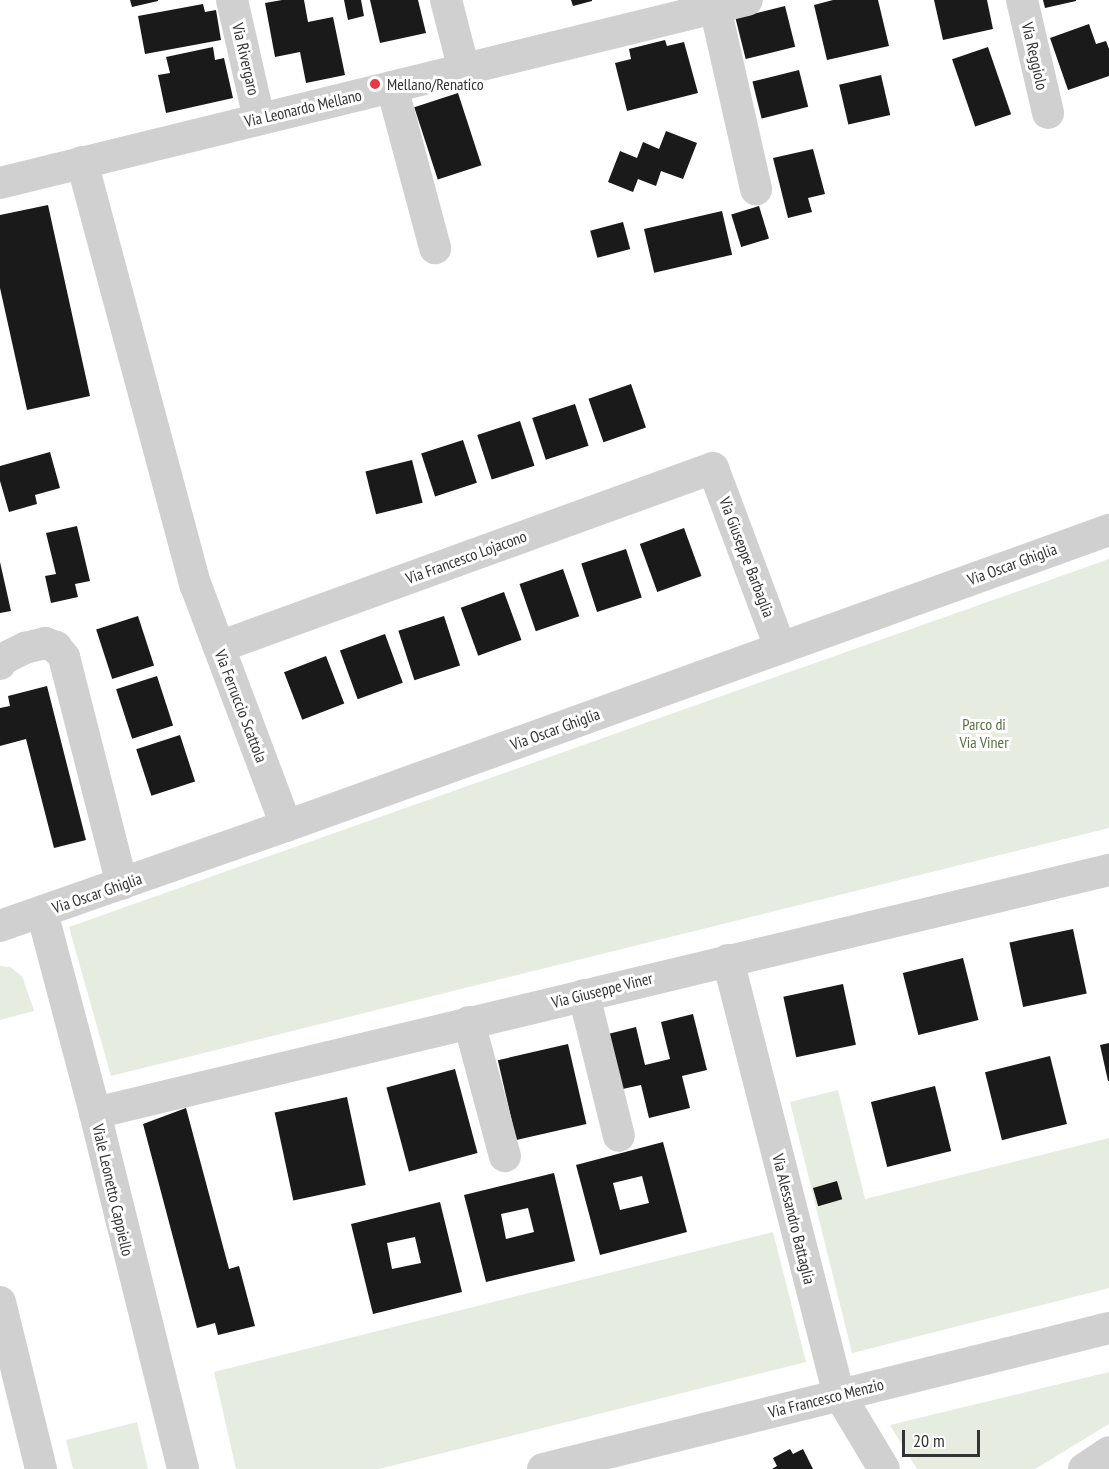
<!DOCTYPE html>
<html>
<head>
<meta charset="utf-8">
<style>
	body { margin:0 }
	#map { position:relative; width:1109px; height:1469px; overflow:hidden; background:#fff; font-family:"PT Sans Narrow",sans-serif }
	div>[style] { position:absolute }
	.green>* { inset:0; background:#e6ecdf }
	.building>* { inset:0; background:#1a1a1a; transform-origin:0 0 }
	.minor>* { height:32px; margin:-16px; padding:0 16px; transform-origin:16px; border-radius:16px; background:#d0d0d0 }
	.dots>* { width:16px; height:16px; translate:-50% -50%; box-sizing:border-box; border:3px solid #fff; border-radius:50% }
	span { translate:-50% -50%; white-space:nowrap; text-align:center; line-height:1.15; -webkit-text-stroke:6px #fff; paint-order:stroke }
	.street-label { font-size:16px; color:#333 }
	.poi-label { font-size:16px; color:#333 }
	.left { translate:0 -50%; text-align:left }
	.park-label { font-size:16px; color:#56703f }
	.scale { position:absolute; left:902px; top:1430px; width:78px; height:27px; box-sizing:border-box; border:3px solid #333; border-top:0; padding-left:8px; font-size:18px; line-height:21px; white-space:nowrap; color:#333; -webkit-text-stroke:4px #fff; paint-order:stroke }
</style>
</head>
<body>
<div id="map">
	<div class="green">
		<div style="clip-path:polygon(1109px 559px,1109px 828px,111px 1076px,69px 927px)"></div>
		<div style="clip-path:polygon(0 966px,10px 967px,22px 976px,34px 1011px,0 1020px)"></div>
		<div style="clip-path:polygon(838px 1090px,865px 1199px,1109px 1138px,1109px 1288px,852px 1353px,790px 1102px)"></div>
		<div style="clip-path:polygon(773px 1232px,806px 1362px,379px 1469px,236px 1469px,214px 1372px)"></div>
		<div style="clip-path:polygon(1109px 1372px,1109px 1424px,1035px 1469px,917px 1469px,890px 1425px)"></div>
		<div style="clip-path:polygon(137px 1422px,148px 1469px,73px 1469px,66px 1440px)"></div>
	</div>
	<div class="building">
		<div style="clip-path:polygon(130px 0,158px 0,158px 1px,132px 7px)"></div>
		<div style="clip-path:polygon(282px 0,304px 0,308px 22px,333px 17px,345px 75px,306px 83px,300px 52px,275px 57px,265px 3px)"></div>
		<div style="clip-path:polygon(344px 0,361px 0,364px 16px,348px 20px)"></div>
		<div style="clip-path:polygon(370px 0,418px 0,426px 33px,380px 43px)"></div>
		<div style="clip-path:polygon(571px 0,592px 0,592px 1px,573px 6px)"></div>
		<div style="clip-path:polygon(833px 0,878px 0,889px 46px,827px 60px,814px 5px)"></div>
		<div style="clip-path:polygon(934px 0,987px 0,993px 29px,943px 40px)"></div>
		<div style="clip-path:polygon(1043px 0,1076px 0,1076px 1px,1045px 8px)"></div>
		<div style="clip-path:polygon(203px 4px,205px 12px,216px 10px,221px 40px,145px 54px,138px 16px)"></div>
		<div style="left:785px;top:6px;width:42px;height:51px;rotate:76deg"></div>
		<div style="clip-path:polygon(1089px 24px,1096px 44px,1106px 41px,1109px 49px,1109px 76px,1068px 90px,1050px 38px)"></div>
		<div style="clip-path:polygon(665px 40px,667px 46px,684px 42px,698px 93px,627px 111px,615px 63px,631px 59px,629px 49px)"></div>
		<div style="clip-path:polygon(213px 47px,215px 60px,224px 58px,233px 98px,166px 113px,158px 75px,170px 73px,166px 57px)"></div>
		<div style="left:988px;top:47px;width:71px;height:38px;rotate:71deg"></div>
		<div style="left:799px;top:70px;width:38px;height:48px;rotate:76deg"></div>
		<div style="left:881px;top:75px;width:41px;height:43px;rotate:77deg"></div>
		<div style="left:458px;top:93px;width:76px;height:46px;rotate:72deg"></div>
		<div style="clip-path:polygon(666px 131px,697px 143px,683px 179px,661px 171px,656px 186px,638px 179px,633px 192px,608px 182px,620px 151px,637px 158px,643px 142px,659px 149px)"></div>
		<div style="clip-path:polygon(813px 149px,825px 194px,808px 198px,812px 212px,788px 218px,773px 158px)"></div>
		<div style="clip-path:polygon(48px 205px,90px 396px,27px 410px,0 288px,0 215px)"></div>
		<div style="left:759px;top:206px;width:34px;height:29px;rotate:73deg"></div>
		<div style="left:722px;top:211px;width:45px;height:80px;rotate:77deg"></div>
		<div style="left:623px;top:222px;width:28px;height:34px;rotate:75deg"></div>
		<div style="left:631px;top:384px;width:46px;height:45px;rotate:71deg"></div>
		<div style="left:575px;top:404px;width:44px;height:45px;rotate:72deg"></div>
		<div style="left:520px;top:421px;width:47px;height:45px;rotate:72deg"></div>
		<div style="left:463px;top:440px;width:45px;height:44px;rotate:72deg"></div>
		<div style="clip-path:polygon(50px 452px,60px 488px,35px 495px,37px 504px,9px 512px,0 481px,0 466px)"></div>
		<div style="left:412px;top:460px;width:44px;height:48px;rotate:76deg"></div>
		<div style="clip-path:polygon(77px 526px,90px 581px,75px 584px,78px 597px,51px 603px,45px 576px,56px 574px,46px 533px)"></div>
		<div style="left:684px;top:528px;width:51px;height:47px;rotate:70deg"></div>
		<div style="left:626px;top:549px;width:51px;height:47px;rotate:72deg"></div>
		<div style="clip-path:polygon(0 562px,11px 611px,0 613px)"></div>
		<div style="left:563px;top:569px;width:50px;height:46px;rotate:71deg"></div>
		<div style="left:504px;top:592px;width:51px;height:46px;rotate:70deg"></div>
		<div style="left:138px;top:616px;width:52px;height:44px;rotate:72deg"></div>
		<div style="left:444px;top:616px;width:52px;height:48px;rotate:72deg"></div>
		<div style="left:385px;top:634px;width:52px;height:48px;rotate:70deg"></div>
		<div style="left:326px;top:656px;width:51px;height:45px;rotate:69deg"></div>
		<div style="left:157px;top:676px;width:52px;height:43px;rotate:72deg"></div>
		<div style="clip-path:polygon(47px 686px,86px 840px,54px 848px,26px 739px,0 746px,0 708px,10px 706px,8px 696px)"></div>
		<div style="left:180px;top:735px;width:49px;height:46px;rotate:72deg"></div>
		<div style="left:1073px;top:929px;width:66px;height:65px;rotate:78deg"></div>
		<div style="left:963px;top:958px;width:64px;height:62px;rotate:76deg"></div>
		<div style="left:843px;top:984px;width:62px;height:61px;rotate:78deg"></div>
		<div style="clip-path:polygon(693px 1014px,707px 1070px,682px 1076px,690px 1108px,649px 1118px,641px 1085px,618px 1090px,604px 1035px,636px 1027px,645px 1065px,670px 1059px,661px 1022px)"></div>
		<div style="clip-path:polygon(1109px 1043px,1109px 1081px,1108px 1081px,1100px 1045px)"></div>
		<div style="left:568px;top:1044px;width:82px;height:72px;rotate:77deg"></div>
		<div style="left:1050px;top:1056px;width:70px;height:67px;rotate:76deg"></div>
		<div style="left:455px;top:1069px;width:87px;height:71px;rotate:75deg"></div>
		<div style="left:935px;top:1086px;width:67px;height:66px;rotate:76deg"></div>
		<div style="left:347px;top:1097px;width:90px;height:74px;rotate:78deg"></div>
		<div style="clip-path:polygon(186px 1108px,229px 1269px,239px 1266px,255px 1326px,218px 1335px,215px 1323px,197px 1328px,143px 1124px)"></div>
		<div style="clip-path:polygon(evenodd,663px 1142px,687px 1232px,600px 1255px,576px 1165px,663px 1142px,642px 1176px,649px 1203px,620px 1210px,613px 1183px,642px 1176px)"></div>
		<div style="clip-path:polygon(evenodd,554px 1173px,575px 1261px,486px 1282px,464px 1195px,554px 1173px,528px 1208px,534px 1232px,506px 1239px,501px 1214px,528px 1208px)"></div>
		<div style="left:837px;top:1181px;width:19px;height:25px;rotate:74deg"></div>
		<div style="clip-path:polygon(evenodd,440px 1202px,462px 1292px,373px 1314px,351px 1224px,440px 1202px,415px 1237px,421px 1263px,392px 1269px,387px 1243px,415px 1237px)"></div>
		<div style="clip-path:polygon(790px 1449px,793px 1454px,803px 1449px,813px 1469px,772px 1469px,777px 1466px,773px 1458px)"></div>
	</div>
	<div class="minor">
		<div style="left:232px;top:0;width:122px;rotate:77.2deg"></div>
		<div style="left:446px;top:0;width:72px;rotate:75.6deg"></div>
		<div style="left:1022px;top:0;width:116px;rotate:77deg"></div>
		<div style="left:715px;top:7px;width:187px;rotate:77.3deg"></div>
		<div style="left:392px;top:87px;width:167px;rotate:75deg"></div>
		<div style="left:82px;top:162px;width:439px;rotate:75deg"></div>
		<div style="left:196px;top:586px;width:256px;rotate:69.4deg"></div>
		<div style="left:0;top:183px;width:769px;rotate:-13.77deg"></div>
		<div style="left:219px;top:647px;width:525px;rotate:-19.92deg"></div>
		<div style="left:713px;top:468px;width:191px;rotate:69.5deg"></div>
		<div style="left:0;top:664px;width:6px;rotate:-59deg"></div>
		<div style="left:3px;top:659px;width:25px;rotate:-27deg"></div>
		<div style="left:25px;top:648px;width:21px;rotate:-14deg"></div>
		<div style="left:45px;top:643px;width:12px;rotate:20deg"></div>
		<div style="left:56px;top:647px;width:13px;rotate:51deg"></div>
		<div style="left:64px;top:657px;width:234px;rotate:75.7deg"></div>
		<div style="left:42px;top:912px;width:208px;rotate:75.2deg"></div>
		<div style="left:95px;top:1113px;width:367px;rotate:76.1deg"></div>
		<div style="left:0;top:926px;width:303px;rotate:-19.3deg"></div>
		<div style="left:286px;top:826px;width:875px;rotate:-19.78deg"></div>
		<div style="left:728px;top:960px;width:448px;rotate:75.7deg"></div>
		<div style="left:839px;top:1394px;width:87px;rotate:59deg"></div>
		<div style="left:584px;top:995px;width:145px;rotate:76.1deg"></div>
		<div style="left:469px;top:1022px;width:139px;rotate:75deg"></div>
		<div style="left:95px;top:1113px;width:1043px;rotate:-13.48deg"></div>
		<div style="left:0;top:1302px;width:172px;rotate:76.2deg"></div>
		<div style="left:543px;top:1469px;width:583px;rotate:-13.99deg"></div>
		<div style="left:1084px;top:1469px;width:30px;rotate:-34deg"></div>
	</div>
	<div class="dots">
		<div style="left:375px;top:84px;background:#e63946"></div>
	</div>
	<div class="street-label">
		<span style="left:1035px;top:56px;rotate:77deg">Via Reggiolo</span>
		<span style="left:246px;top:59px;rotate:77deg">Via Rivergaro</span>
		<span style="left:303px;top:108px;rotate:-13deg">Via Leonardo Mellano</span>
		<span style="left:466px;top:557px;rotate:-20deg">Via Francesco Lojacono</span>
		<span style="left:747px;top:557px;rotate:69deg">Via Giuseppe Barbaglia</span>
		<span style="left:1012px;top:564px;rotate:-20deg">Via Oscar Ghiglia</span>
		<span style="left:241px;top:706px;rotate:69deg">Via Ferruccio Scattola</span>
		<span style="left:555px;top:729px;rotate:-20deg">Via Oscar Ghiglia</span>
		<span style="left:97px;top:893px;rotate:-19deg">Via Oscar Ghiglia</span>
		<span style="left:602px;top:990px;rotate:-14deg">Via Giuseppe Viner</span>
		<span style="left:113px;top:1190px;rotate:77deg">Viale Leonetto Cappiello</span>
		<span style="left:794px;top:1219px;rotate:76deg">Via Alessandro Battaglia</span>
		<span style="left:826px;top:1398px;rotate:-14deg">Via Francesco Menzio</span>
	</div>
	<div class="poi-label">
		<span class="left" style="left:387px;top:84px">Mellano/Renatico</span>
	</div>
	<div class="park-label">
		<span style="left:984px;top:733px">Parco di<br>Via Viner</span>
	</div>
	<div class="scale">20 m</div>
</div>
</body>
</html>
